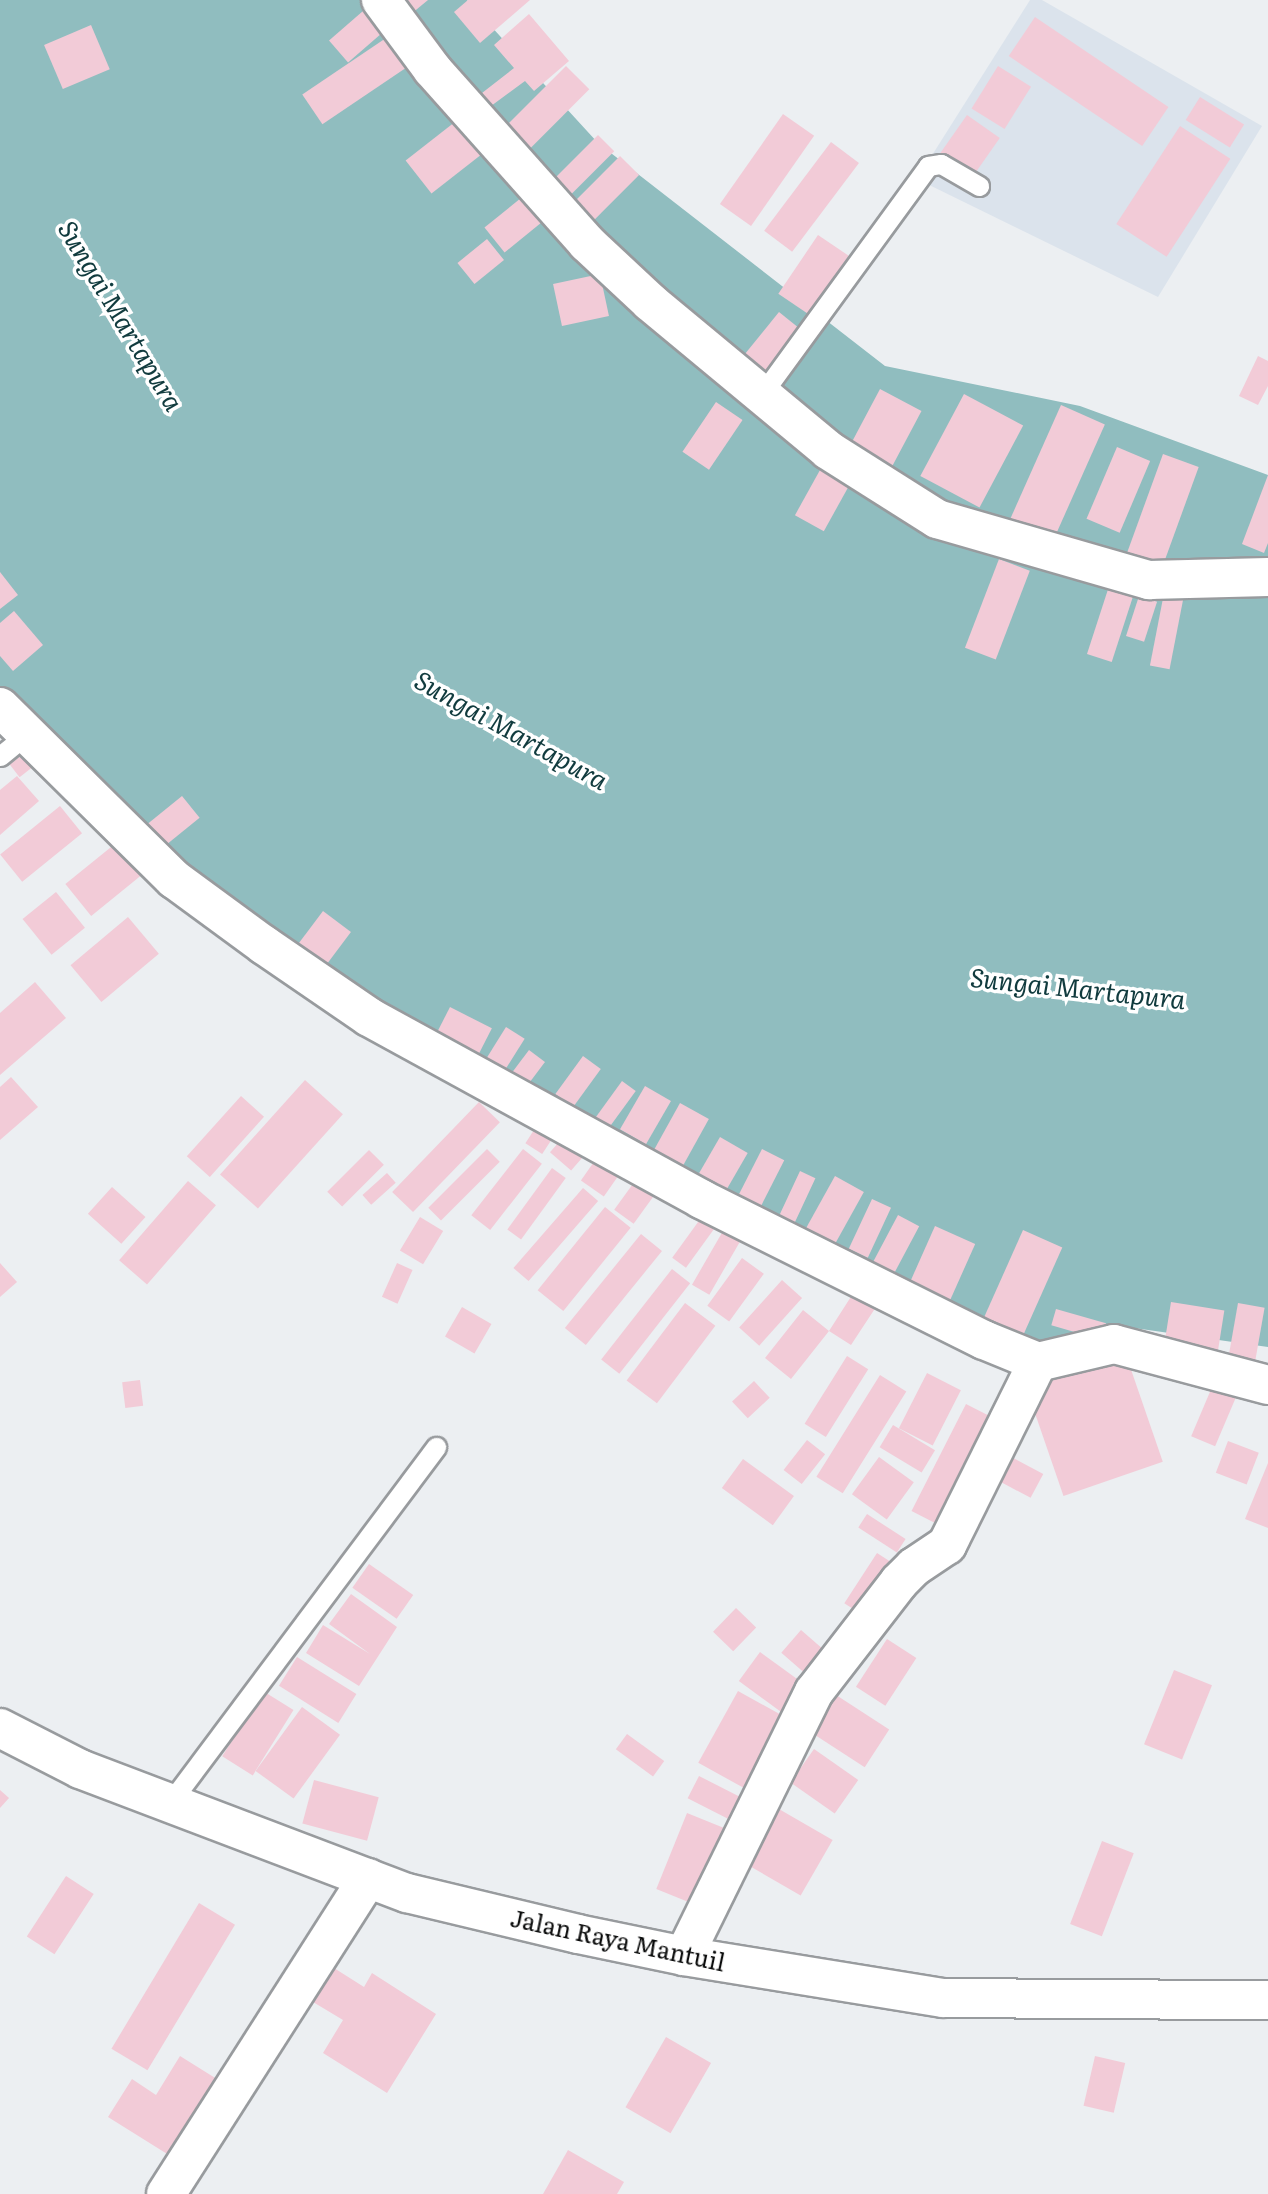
<!DOCTYPE html>
<html>
<head>
<meta charset="utf-8">
<style>
	body { margin:0 }
	#map { position:relative; width:1268px; height:2194px; overflow:hidden; background:#eceff2; font-family:Literata,serif }
	div>[style] { position:absolute }
	.built>* { inset:0; background:#dbe3ec }
	.water>* { inset:0; background:#90bdbf }
	.building>* { inset:0; background:#f2cbd7; transform-origin:0 0 }
	.roads { filter:drop-shadow(2px 0 #989b9e) drop-shadow(-2px 0 #989b9e) drop-shadow(0 2px #989b9e) drop-shadow(0 -2px #989b9e) }
	.service>* { height:19px; margin:-9.5px; padding:0 9.5px; transform-origin:9.5px; border-radius:9.5px; background:#fff }
	.minor>* { height:38px; margin:-19px; padding:0 19px; transform-origin:19px; border-radius:19px; background:#fff }
	.tertiary>* { height:38px; margin:-19px; padding:0 19px; transform-origin:19px; border-radius:19px; background:#fff }
	span { translate:-50% -50%; white-space:nowrap; text-align:center; line-height:1.15; -webkit-text-stroke:7px #fff; paint-order:stroke }
	.street-label { font-size:24px; color:#0b0c0c }
	.water-label { font-size:26px; color:#113b3e; font-style:italic }
</style>
</head>
<body>
<div id="map">
	<div class="built">
		<div style="clip-path:polygon(1030px 0,1042px 0,1262px 126px,1158px 297px,917px 179px)"></div>
	</div>
	<div class="water">
		<div style="clip-path:polygon(0 0,467px 0,598px 143px,885px 366px,1080px 406px,1268px 475px,1268px 1347px,1134px 1328px,1028px 1343px,535px 1101px,270px 946px,0 698px)"></div>
	</div>
	<div class="building">
		<div style="clip-path:polygon(389px 0,428px 0,405px 19px)"></div>
		<div style="clip-path:polygon(468px 0,530px 0,480px 43px,454px 12px)"></div>
		<div style="left:363px;top:11px;width:29px;height:45px;rotate:49deg"></div>
		<div style="clip-path:polygon(529px 14px,569px 61px,534px 91px,525px 81px,491px 106px,482px 93px,514px 68px,494px 45px)"></div>
		<div style="left:1035px;top:17px;width:161px;height:47px;rotate:34deg"></div>
		<div style="left:91px;top:25px;width:48px;height:51px;rotate:67deg"></div>
		<div style="left:386px;top:38px;width:36px;height:101px;rotate:56deg"></div>
		<div style="left:566px;top:66px;width:33px;height:100px;rotate:45deg"></div>
		<div style="left:998px;top:66px;width:39px;height:50px;rotate:32deg"></div>
		<div style="left:1200px;top:97px;width:52px;height:27px;rotate:32deg"></div>
		<div style="left:783px;top:114px;width:38px;height:110px;rotate:35deg"></div>
		<div style="left:967px;top:115px;width:40px;height:47px;rotate:35deg"></div>
		<div style="left:460px;top:118px;width:42px;height:69px;rotate:52deg"></div>
		<div style="left:1180px;top:126px;width:60px;height:117px;rotate:33deg"></div>
		<div style="left:598px;top:135px;width:23px;height:76px;rotate:45deg"></div>
		<div style="left:831px;top:142px;width:35px;height:111px;rotate:37deg"></div>
		<div style="left:620px;top:156px;width:27px;height:78px;rotate:45deg"></div>
		<div style="left:521px;top:198px;width:32px;height:47px;rotate:51deg"></div>
		<div style="left:818px;top:235px;width:37px;height:71px;rotate:34deg"></div>
		<div style="left:487px;top:239px;width:27px;height:38px;rotate:51deg"></div>
		<div style="left:600px;top:274px;width:43px;height:48px;rotate:78deg"></div>
		<div style="left:779px;top:312px;width:28px;height:67px;rotate:39deg"></div>
		<div style="clip-path:polygon(1258px 356px,1268px 361px,1268px 386px,1258px 405px,1239px 396px)"></div>
		<div style="left:880px;top:389px;width:47px;height:63px;rotate:28deg"></div>
		<div style="left:964px;top:394px;width:67px;height:93px;rotate:28deg"></div>
		<div style="left:716px;top:402px;width:32px;height:60px;rotate:34deg"></div>
		<div style="left:1061px;top:405px;width:48px;height:132px;rotate:24deg"></div>
		<div style="left:1117px;top:447px;width:36px;height:78px;rotate:23deg"></div>
		<div style="left:1163px;top:454px;width:38px;height:109px;rotate:20deg"></div>
		<div style="left:825px;top:461px;width:33px;height:62px;rotate:29deg"></div>
		<div style="clip-path:polygon(1268px 475px,1268px 543px,1264px 553px,1242px 544px)"></div>
		<div style="left:999px;top:559px;width:33px;height:95px;rotate:21deg"></div>
		<div style="clip-path:polygon(0 572px,18px 595px,0 609px)"></div>
		<div style="left:1112px;top:577px;width:26px;height:81px;rotate:18deg"></div>
		<div style="left:1165px;top:588px;width:20px;height:79px;rotate:11deg"></div>
		<div style="left:1139px;top:596px;width:19px;height:42px;rotate:18deg"></div>
		<div style="clip-path:polygon(14px 611px,43px 645px,13px 671px,0 656px,0 623px)"></div>
		<div style="left:31px;top:748px;width:16px;height:27px;rotate:52deg"></div>
		<div style="clip-path:polygon(17px 776px,39px 801px,0 835px,0 790px)"></div>
		<div style="left:182px;top:796px;width:28px;height:52px;rotate:51deg"></div>
		<div style="left:60px;top:806px;width:35px;height:77px;rotate:51deg"></div>
		<div style="left:126px;top:835px;width:41px;height:78px;rotate:51deg"></div>
		<div style="left:56px;top:892px;width:46px;height:43px;rotate:51deg"></div>
		<div style="left:323px;top:911px;width:35px;height:44px;rotate:37deg"></div>
		<div style="left:128px;top:917px;width:48px;height:75px;rotate:50deg"></div>
		<div style="clip-path:polygon(35px 982px,66px 1018px,0 1075px,0 1013px)"></div>
		<div style="left:450px;top:1007px;width:47px;height:30px;rotate:27deg"></div>
		<div style="left:506px;top:1027px;width:22px;height:40px;rotate:32deg"></div>
		<div style="left:529px;top:1050px;width:20px;height:31px;rotate:37deg"></div>
		<div style="left:583px;top:1056px;width:22px;height:47px;rotate:36deg"></div>
		<div style="clip-path:polygon(11px 1077px,38px 1107px,0 1140px,0 1087px)"></div>
		<div style="left:305px;top:1080px;width:51px;height:127px;rotate:42deg"></div>
		<div style="left:622px;top:1081px;width:17px;height:53px;rotate:36deg"></div>
		<div style="left:645px;top:1086px;width:30px;height:50px;rotate:30deg"></div>
		<div style="left:241px;top:1096px;width:31px;height:81px;rotate:42deg"></div>
		<div style="left:479px;top:1102px;width:29px;height:125px;rotate:44deg"></div>
		<div style="left:680px;top:1103px;width:33px;height:56px;rotate:29deg"></div>
		<div style="left:545px;top:1113px;width:20px;height:36px;rotate:33deg"></div>
		<div style="left:571px;top:1128px;width:28px;height:32px;rotate:41deg"></div>
		<div style="left:720px;top:1137px;width:32px;height:48px;rotate:30deg"></div>
		<div style="left:605px;top:1146px;width:28px;height:42px;rotate:35deg"></div>
		<div style="left:487px;top:1149px;width:18px;height:83px;rotate:45deg"></div>
		<div style="left:523px;top:1149px;width:24px;height:84px;rotate:38deg"></div>
		<div style="left:762px;top:1149px;width:25px;height:56px;rotate:27deg"></div>
		<div style="left:369px;top:1150px;width:21px;height:59px;rotate:45deg"></div>
		<div style="left:552px;top:1168px;width:17px;height:76px;rotate:36deg"></div>
		<div style="left:643px;top:1170px;width:24px;height:49px;rotate:36deg"></div>
		<div style="left:800px;top:1171px;width:17px;height:56px;rotate:25deg"></div>
		<div style="left:387px;top:1173px;width:13px;height:33px;rotate:48deg"></div>
		<div style="left:835px;top:1176px;width:33px;height:61px;rotate:29deg"></div>
		<div style="left:188px;top:1181px;width:37px;height:105px;rotate:41deg"></div>
		<div style="left:112px;top:1187px;width:45px;height:36px;rotate:42deg"></div>
		<div style="left:583px;top:1188px;width:20px;height:106px;rotate:41deg"></div>
		<div style="left:872px;top:1199px;width:21px;height:55px;rotate:25deg"></div>
		<div style="left:605px;top:1207px;width:33px;height:107px;rotate:39deg"></div>
		<div style="left:898px;top:1215px;width:24px;height:56px;rotate:28deg"></div>
		<div style="left:420px;top:1217px;width:27px;height:39px;rotate:31deg"></div>
		<div style="left:701px;top:1218px;width:17px;height:49px;rotate:36deg"></div>
		<div style="left:935px;top:1226px;width:44px;height:73px;rotate:24deg"></div>
		<div style="left:1023px;top:1230px;width:43px;height:97px;rotate:24deg"></div>
		<div style="left:723px;top:1231px;width:20px;height:62px;rotate:30deg"></div>
		<div style="left:641px;top:1234px;width:27px;height:121px;rotate:39deg"></div>
		<div style="left:742px;top:1258px;width:27px;height:59px;rotate:36deg"></div>
		<div style="clip-path:polygon(0 1263px,17px 1282px,0 1297px)"></div>
		<div style="left:397px;top:1263px;width:17px;height:37px;rotate:24deg"></div>
		<div style="left:672px;top:1269px;width:23px;height:115px;rotate:38deg"></div>
		<div style="left:782px;top:1280px;width:27px;height:64px;rotate:42deg"></div>
		<div style="clip-path:polygon(854px 1292px,876px 1307px,851px 1345px,829px 1331px,791px 1379px,765px 1358px,803px 1310px,829px 1331px)"></div>
		<div style="left:1171px;top:1302px;width:54px;height:41px;rotate:9deg"></div>
		<div style="left:685px;top:1303px;width:38px;height:97px;rotate:37deg"></div>
		<div style="left:1238px;top:1303px;width:27px;height:68px;rotate:10deg"></div>
		<div style="left:462px;top:1307px;width:34px;height:34px;rotate:30deg"></div>
		<div style="left:1056px;top:1309px;width:52px;height:17px;rotate:16deg"></div>
		<div style="left:1126px;top:1355px;width:113px;height:105px;rotate:71deg"></div>
		<div style="left:847px;top:1356px;width:25px;height:80px;rotate:32deg"></div>
		<div style="left:927px;top:1373px;width:38px;height:62px;rotate:27deg"></div>
		<div style="left:880px;top:1375px;width:31px;height:120px;rotate:32deg"></div>
		<div style="left:140px;top:1380px;width:26px;height:18px;rotate:83deg"></div>
		<div style="left:1215px;top:1380px;width:26px;height:61px;rotate:23deg"></div>
		<div style="left:754px;top:1381px;width:23px;height:30px;rotate:47deg"></div>
		<div style="left:966px;top:1404px;width:33px;height:120px;rotate:27deg"></div>
		<div style="left:893px;top:1425px;width:49px;height:26px;rotate:31deg"></div>
		<div style="left:807px;top:1440px;width:23px;height:38px;rotate:38deg"></div>
		<div style="left:1228px;top:1441px;width:33px;height:34px;rotate:21deg"></div>
		<div style="left:1000px;top:1451px;width:49px;height:27px;rotate:28deg"></div>
		<div style="left:879px;top:1457px;width:43px;height:46px;rotate:36deg"></div>
		<div style="left:743px;top:1459px;width:63px;height:36px;rotate:36deg"></div>
		<div style="clip-path:polygon(1268px 1463px,1268px 1528px,1245px 1519px)"></div>
		<div style="left:867px;top:1514px;width:46px;height:16px;rotate:33deg"></div>
		<div style="left:877px;top:1553px;width:17px;height:60px;rotate:33deg"></div>
		<div style="left:369px;top:1564px;width:54px;height:29px;rotate:35deg"></div>
		<div style="clip-path:polygon(351px 1594px,397px 1627px,359px 1686px,306px 1653px,323px 1625px,370px 1654px,329px 1624px)"></div>
		<div style="left:736px;top:1608px;width:28px;height:33px;rotate:44deg"></div>
		<div style="left:801px;top:1630px;width:45px;height:30px;rotate:41deg"></div>
		<div style="left:887px;top:1639px;width:35px;height:57px;rotate:33deg"></div>
		<div style="left:760px;top:1652px;width:57px;height:36px;rotate:36deg"></div>
		<div style="left:297px;top:1657px;width:70px;height:34px;rotate:32deg"></div>
		<div style="left:1174px;top:1670px;width:41px;height:80px;rotate:22deg"></div>
		<div style="left:263px;top:1691px;width:36px;height:77px;rotate:32deg"></div>
		<div style="left:738px;top:1691px;width:60px;height:82px;rotate:29deg"></div>
		<div style="left:833px;top:1693px;width:67px;height:45px;rotate:33deg"></div>
		<div style="left:302px;top:1707px;width:47px;height:79px;rotate:36deg"></div>
		<div style="left:627px;top:1734px;width:46px;height:19px;rotate:36deg"></div>
		<div style="left:814px;top:1749px;width:54px;height:41px;rotate:35deg"></div>
		<div style="left:699px;top:1776px;width:54px;height:25px;rotate:27deg"></div>
		<div style="left:314px;top:1780px;width:67px;height:45px;rotate:15deg"></div>
		<div style="clip-path:polygon(0 1790px,9px 1798px,0 1808px)"></div>
		<div style="left:772px;top:1805px;width:70px;height:64px;rotate:30deg"></div>
		<div style="left:687px;top:1813px;width:40px;height:82px;rotate:22deg"></div>
		<div style="left:1102px;top:1841px;width:34px;height:89px;rotate:21deg"></div>
		<div style="left:66px;top:1876px;width:33px;height:72px;rotate:33deg"></div>
		<div style="left:199px;top:1903px;width:42px;height:170px;rotate:31deg"></div>
		<div style="clip-path:polygon(334px 1968px,364px 1987px,372px 1973px,436px 2014px,387px 2093px,323px 2053px,343px 2020px,313px 2002px)"></div>
		<div style="left:666px;top:2037px;width:52px;height:81px;rotate:30deg"></div>
		<div style="clip-path:polygon(180px 2056px,220px 2081px,172px 2157px,108px 2117px,132px 2079px,156px 2095px)"></div>
		<div style="left:1095px;top:2056px;width:31px;height:51px;rotate:13deg"></div>
		<div style="clip-path:polygon(568px 2150px,624px 2182px,617px 2194px,543px 2194px)"></div>
	</div>
	<div class="roads">
		<div class="service">
			<div style="left:762px;top:394px;width:282px;rotate:-53.9deg"></div>
			<div style="left:928px;top:166px;width:13px;rotate:-9deg"></div>
			<div style="left:941px;top:164px;width:44px;rotate:30.1deg"></div>
			<div style="left:0;top:756px;width:33px;rotate:-39deg"></div>
			<div style="left:169px;top:1804px;width:446px;rotate:-53.2deg"></div>
		</div>
		<div class="minor">
			<div style="left:381px;top:0;width:86px;rotate:53.5deg"></div>
			<div style="left:432px;top:69px;width:233px;rotate:48.3deg"></div>
			<div style="left:587px;top:243px;width:86px;rotate:43.1deg"></div>
			<div style="left:650px;top:302px;width:231px;rotate:39.7deg"></div>
			<div style="left:828px;top:450px;width:129px;rotate:32.3deg"></div>
			<div style="left:937px;top:519px;width:221px;rotate:16.1deg"></div>
			<div style="left:1149px;top:580px;width:119px;rotate:-1.4deg"></div>
			<div style="left:0;top:707px;width:245px;rotate:44.7deg"></div>
			<div style="left:174px;top:879px;width:112px;rotate:36.3deg"></div>
			<div style="left:264px;top:945px;width:127px;rotate:34.4deg"></div>
			<div style="left:369px;top:1017px;width:379px;rotate:28.7deg"></div>
			<div style="left:701px;top:1199px;width:316px;rotate:26.5deg"></div>
			<div style="left:984px;top:1340px;width:58px;rotate:22.2deg"></div>
			<div style="left:1038px;top:1362px;width:78px;rotate:-13.3deg"></div>
			<div style="left:1114px;top:1344px;width:159px;rotate:14.9deg"></div>
			<div style="left:684px;top:1956px;width:294px;rotate:-63.8deg"></div>
			<div style="left:814px;top:1692px;width:139px;rotate:-52.3deg"></div>
			<div style="left:899px;top:1582px;width:21px;rotate:-45deg"></div>
			<div style="left:914px;top:1567px;width:40px;rotate:-34deg"></div>
			<div style="left:947px;top:1545px;width:204px;rotate:-63.6deg"></div>
			<div style="left:166px;top:2194px;width:375px;rotate:-57.4deg"></div>
		</div>
		<div class="tertiary">
			<div style="left:0;top:1728px;width:90px;rotate:27.1deg"></div>
			<div style="left:80px;top:1769px;width:350px;rotate:20.8deg"></div>
			<div style="left:407px;top:1893px;width:176px;rotate:13.5deg"></div>
			<div style="left:578px;top:1934px;width:108px;rotate:11.7deg"></div>
			<div style="left:684px;top:1956px;width:262px;rotate:9.2deg"></div>
			<div style="left:943px;top:1998px;width:325px;rotate:0.4deg"></div>
		</div>
	</div>
	<div class="street-label">
		<span style="left:618px;top:1939px;rotate:12deg">Jalan Raya Mantuil</span>
	</div>
	<div class="water-label">
		<span style="left:122px;top:315px;rotate:59deg">Sungai Martapura</span>
		<span style="left:512px;top:729px;rotate:29deg">Sungai Martapura</span>
		<span style="left:1078px;top:987px;rotate:6deg">Sungai Martapura</span>
	</div>
</div>
</body>
</html>
